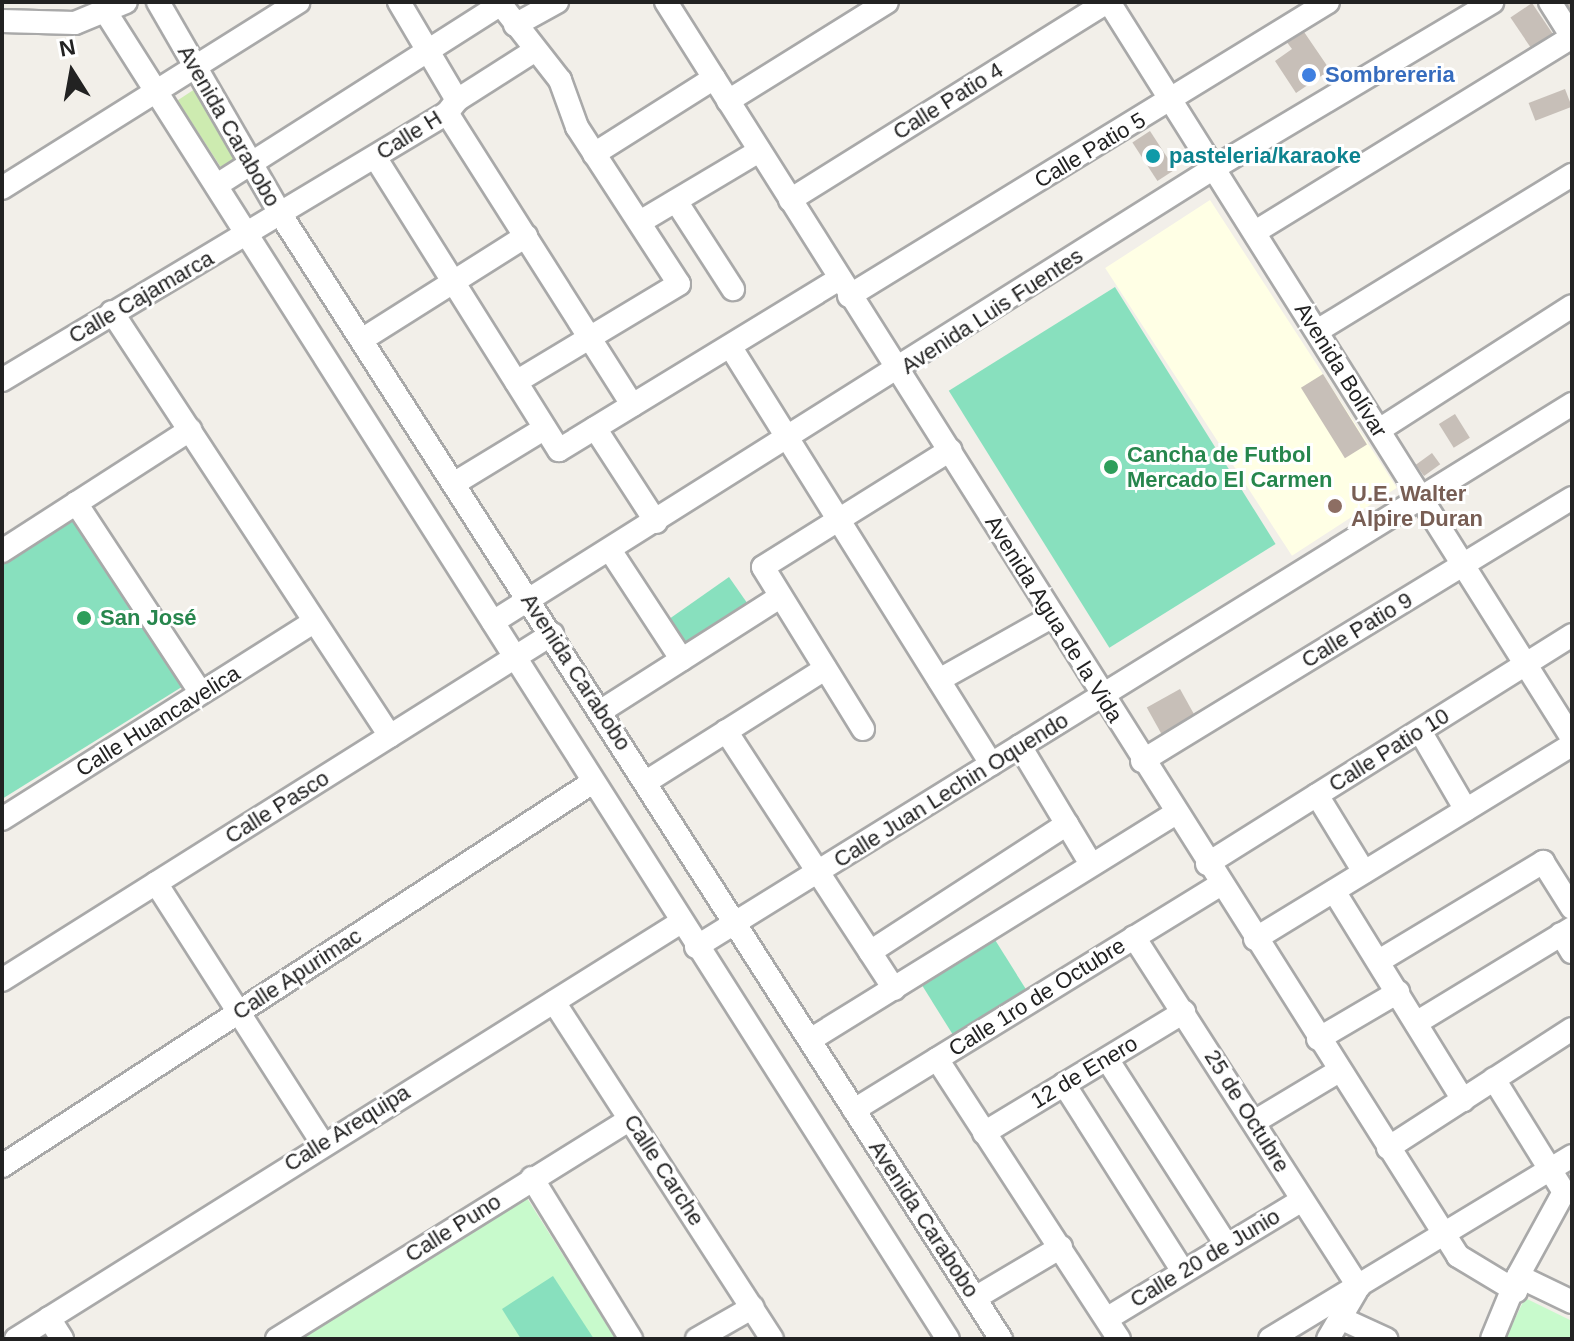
<!DOCTYPE html>
<html>
<head>
<meta charset="utf-8">
<style>
	body { margin:0 }
	#map { position:relative; width:1574px; height:1341px; overflow:hidden; background:#f2efe9; font-family:Helvetica,sans-serif }
	div>[style] { position:absolute }
	.education>* { inset:0; background:#ffffe5; transform-origin:0 0 }
	.grass>* { inset:0; background:#cdebb0; transform-origin:0 0 }
	.park>* { inset:0; background:#c8facc }
	.pitch>* { inset:0; background:#88e0be; transform-origin:0 0 }
	.building>* { inset:0; background:#c7bfb8; transform-origin:0 0 }
	.roads { filter:drop-shadow(2px 0 #a9a9a9) drop-shadow(-2px 0 #a9a9a9) drop-shadow(0 2px #a9a9a9) drop-shadow(0 -2px #a9a9a9) }
	.minor>* { height:22px; margin:-11px; padding:0 11px; transform-origin:11px; border-radius:11px; background:#fff }
	.dots>* { width:22px; height:22px; translate:-50% -50%; box-sizing:border-box; border:4px solid #fff; border-radius:50% }
	span { translate:-50% -50%; white-space:nowrap; text-align:center; line-height:1.15; -webkit-text-stroke:6px #fff; paint-order:stroke }
	.shop-label { font-size:22px; color:#366cbe; font-weight:700 }
	.left { translate:0 -50%; text-align:left }
	.street-label { font-size:22px; color:#222 }
	.culture-label { font-size:22px; color:#0d838f; font-weight:700 }
	.leisure-label { font-size:22px; color:#27864d; font-weight:700 }
	.education-label { font-size:22px; color:#785e54; font-weight:700 }
	.frame { position:absolute; inset:0; border:4px solid #222; pointer-events:none }
	.north { position:absolute; left:32px; top:32px; width:80px; height:80px; -webkit-text-stroke:6px #fff; paint-order:stroke; rotate:349deg; font-size:22px; font-weight:700; line-height:32px; text-align:center; color:#222 }
	.north::after { content:''; display:block; margin:auto; width:28px; height:36px; background:#222; clip-path:polygon(50% 0,100% 100%,50% 72%,0 100%) }
</style>
</head>
<body>
<div id="map">
	<div class="education">
		<div style="left:1210px;top:200px;width:343px;height:125px;rotate:57deg"></div>
	</div>
	<div class="grass">
		<div style="left:195px;top:89px;width:81px;height:21px;rotate:57deg"></div>
	</div>
	<div class="park">
		<div style="clip-path:polygon(525px 1195px,616px 1339px,295px 1339px)"></div>
		<div style="clip-path:polygon(1525px 1298px,1572px 1321px,1572px 1339px,1505px 1339px)"></div>
	</div>
	<div class="pitch">
		<div style="left:1115px;top:287px;width:303px;height:196px;rotate:58deg"></div>
		<div style="clip-path:polygon(93px 505px,201px 675px,2px 799px,2px 562px)"></div>
		<div style="left:729px;top:577px;width:35px;height:80px;rotate:55deg"></div>
		<div style="left:992px;top:935px;width:65px;height:86px;rotate:58deg"></div>
		<div style="clip-path:polygon(553px 1276px,594px 1339px,521px 1339px,502px 1309px)"></div>
	</div>
	<div class="building">
		<div style="clip-path:polygon(1558px 2px,1572px 2px,1572px 25px)"></div>
		<div style="left:1532px;top:3px;width:47px;height:26px;rotate:56deg"></div>
		<div style="clip-path:polygon(1300px 26px,1330px 70px,1296px 93px,1275px 61px,1292px 49px,1283px 37px)"></div>
		<div style="left:1565px;top:89px;width:19px;height:39px;rotate:69deg"></div>
		<div style="left:1150px;top:131px;width:46px;height:21px;rotate:57deg"></div>
		<div style="left:1323px;top:374px;width:83px;height:26px;rotate:58deg"></div>
		<div style="left:1455px;top:414px;width:28px;height:19px;rotate:58deg"></div>
		<div style="left:1432px;top:453px;width:14px;height:20px;rotate:54deg"></div>
		<div style="left:1180px;top:689px;width:37px;height:38px;rotate:61deg"></div>
	</div>
	<div class="roads">
		<div class="minor">
			<div style="left:158px;top:2px;width:246px;rotate:60deg"></div>
			<div style="left:281px;top:215px;width:1335px;rotate:57.36deg"></div>
			<div style="left:399px;top:2px;width:114px;rotate:59.4deg"></div>
			<div style="left:499px;top:2px;width:99px;rotate:52deg"></div>
			<div style="left:560px;top:80px;width:50px;rotate:70.1deg"></div>
			<div style="left:577px;top:127px;width:187px;rotate:57deg"></div>
			<div style="left:679px;top:284px;width:190px;rotate:149deg"></div>
			<div style="left:666px;top:2px;width:1483px;rotate:57.72deg"></div>
			<div style="left:1458px;top:1256px;width:68px;rotate:31.1deg"></div>
			<div style="left:1109px;top:2px;width:870px;rotate:57.83deg"></div>
			<div style="left:1550px;top:2px;width:41px;rotate:57.8deg"></div>
			<div style="left:107px;top:14px;width:1569px;rotate:57.6deg"></div>
			<div style="left:2px;top:21px;width:73px;rotate:1.6deg"></div>
			<div style="left:75px;top:23px;width:55px;rotate:-22.4deg"></div>
			<div style="left:515px;top:25px;width:48px;rotate:-28.7deg"></div>
			<div style="left:728px;top:101px;width:187px;rotate:-31.9deg"></div>
			<div style="left:447px;top:113px;width:346px;rotate:57.6deg"></div>
			<div style="left:594px;top:154px;width:142px;rotate:-32.3deg"></div>
			<div style="left:375px;top:157px;width:346px;rotate:57.9deg"></div>
			<div style="left:559px;top:450px;width:328px;rotate:-31.4deg"></div>
			<div style="left:217px;top:185px;width:335px;rotate:-32.5deg"></div>
			<div style="left:2px;top:188px;width:350px;rotate:-32.1deg"></div>
			<div style="left:790px;top:200px;width:374px;rotate:-32deg"></div>
			<div style="left:676px;top:201px;width:105px;rotate:57.1deg"></div>
			<div style="left:640px;top:222px;width:139px;rotate:-30.8deg"></div>
			<div style="left:1255px;top:232px;width:372px;rotate:-31.6deg"></div>
			<div style="left:849px;top:296px;width:562px;rotate:-31.54deg"></div>
			<div style="left:112px;top:312px;width:507px;rotate:56.75deg"></div>
			<div style="left:1317px;top:331px;width:299px;rotate:-31.5deg"></div>
			<div style="left:363px;top:339px;width:193px;rotate:-32.3deg"></div>
			<div style="left:730px;top:346px;width:493px;rotate:58deg"></div>
			<div style="left:2px;top:380px;width:519px;rotate:-30.96deg"></div>
			<div style="left:447px;top:113px;width:16px;rotate:-52deg"></div>
			<div style="left:457px;top:100px;width:91px;rotate:-32.5deg"></div>
			<div style="left:595px;top:428px;width:112px;rotate:57deg"></div>
			<div style="left:1379px;top:430px;width:229px;rotate:-32.7deg"></div>
			<div style="left:455px;top:483px;width:105px;rotate:-31.4deg"></div>
			<div style="left:76px;top:503px;width:227px;rotate:56.7deg"></div>
			<div style="left:610px;top:550px;width:131px;rotate:56.8deg"></div>
			<div style="left:2px;top:551px;width:224px;rotate:-32.8deg"></div>
			<div style="left:493px;top:622px;width:852px;rotate:-32.2deg"></div>
			<div style="left:1214px;top:168px;width:324px;rotate:-30.8deg"></div>
			<div style="left:939px;top:680px;width:131px;rotate:-29.3deg"></div>
			<div style="left:601px;top:711px;width:212px;rotate:-32.5deg"></div>
			<div style="left:863px;top:729px;width:190px;rotate:-121.7deg"></div>
			<div style="left:763px;top:567px;width:221px;rotate:-32deg"></div>
			<div style="left:726px;top:731px;width:308px;rotate:56.9deg"></div>
			<div style="left:1420px;top:731px;width:91px;rotate:59.8deg"></div>
			<div style="left:1020px;top:746px;width:138px;rotate:59deg"></div>
			<div style="left:1142px;top:761px;width:504px;rotate:-31.45deg"></div>
			<div style="left:646px;top:782px;width:212px;rotate:-32.3deg"></div>
			<div style="left:1317px;top:795px;width:90px;rotate:58.6deg"></div>
			<div style="left:2px;top:819px;width:369px;rotate:-32.3deg"></div>
			<div style="left:1207px;top:864px;width:431px;rotate:-32.1deg"></div>
			<div style="left:156px;top:883px;width:308px;rotate:57.4deg"></div>
			<div style="left:1334px;top:891px;width:246px;rotate:58.3deg"></div>
			<div style="left:1561px;top:934px;width:21px;rotate:59deg"></div>
			<div style="left:1134px;top:937px;width:416px;rotate:57.3deg"></div>
			<div style="left:1255px;top:939px;width:372px;rotate:-31.5deg"></div>
			<div style="left:696px;top:947px;width:1031px;rotate:-31.79deg"></div>
			<div style="left:870px;top:952px;width:235px;rotate:-33deg"></div>
			<div style="left:1379px;top:961px;width:192px;rotate:-31.1deg"></div>
			<div style="left:1543px;top:862px;width:54px;rotate:57.8deg"></div>
			<div style="left:2px;top:980px;width:650px;rotate:-32.17deg"></div>
			<div style="left:554px;top:1002px;width:401px;rotate:57.1deg"></div>
			<div style="left:1416px;top:1023px;width:183px;rotate:-31.3deg"></div>
			<div style="left:1318px;top:1039px;width:93px;rotate:-30.4deg"></div>
			<div style="left:810px;top:1040px;width:429px;rotate:-31.8deg"></div>
			<div style="left:937px;top:1059px;width:334px;rotate:57deg"></div>
			<div style="left:1107px;top:1059px;width:219px;rotate:57.3deg"></div>
			<div style="left:1064px;top:1084px;width:220px;rotate:57.6deg"></div>
			<div style="left:854px;top:1110px;width:430px;rotate:-31.6deg"></div>
			<div style="left:1254px;top:1122px;width:99px;rotate:-31deg"></div>
			<div style="left:984px;top:1133px;width:234px;rotate:-31.2deg"></div>
			<div style="left:1388px;top:1148px;width:219px;rotate:-32.9deg"></div>
			<div style="left:2px;top:1166px;width:705px;rotate:-33.01deg"></div>
			<div style="left:532px;top:1178px;width:189px;rotate:58.4deg"></div>
			<div style="left:1518px;top:1276px;width:60px;rotate:25.7deg"></div>
			<div style="left:975px;top:1298px;width:100px;rotate:-30.7deg"></div>
			<div style="left:49px;top:1318px;width:25px;rotate:58deg"></div>
			<div style="left:1108px;top:1318px;width:227px;rotate:-31.3deg"></div>
			<div style="left:1340px;top:1318px;width:51px;rotate:24.5deg"></div>
			<div style="left:16px;top:1339px;width:785px;rotate:-32.09deg"></div>
			<div style="left:277px;top:1339px;width:416px;rotate:-31.9deg"></div>
			<div style="left:697px;top:1339px;width:64px;rotate:-29.7deg"></div>
			<div style="left:1270px;top:1339px;width:353px;rotate:-31.2deg"></div>
			<div style="left:1328px;top:1339px;width:56px;rotate:-59.7deg"></div>
			<div style="left:1492px;top:1339px;width:68px;rotate:-67.6deg"></div>
			<div style="left:1518px;top:1276px;width:96px;rotate:-61.3deg"></div>
			<div style="left:1564px;top:1192px;width:133px;rotate:-121.8deg"></div>
		</div>
	</div>
	<div class="dots">
		<div style="left:1309px;top:75px;background:#3f7fe0"></div>
		<div style="left:1153px;top:156px;background:#0f9aa8"></div>
		<div style="left:1111px;top:467px;background:#2e9e5b"></div>
		<div style="left:1335px;top:506px;background:#8d6e63"></div>
		<div style="left:84px;top:618px;background:#2e9e5b"></div>
	</div>
	<div class="shop-label">
		<span class="left" style="left:1325px;top:75px">Sombrereria</span>
	</div>
	<div class="street-label">
		<span style="left:948px;top:101px;rotate:-32deg">Calle Patio 4</span>
		<span style="left:229px;top:126px;rotate:60deg">Avenida Carabobo</span>
		<span style="left:409px;top:135px;rotate:-32deg">Calle H</span>
		<span style="left:1090px;top:150px;rotate:-31deg">Calle Patio 5</span>
		<span style="left:141px;top:297px;rotate:-30deg">Calle Cajamarca</span>
		<span style="left:992px;top:311px;rotate:-33deg">Avenida Luis Fuentes</span>
		<span style="left:1341px;top:370px;rotate:58deg">Avenida Bolívar</span>
		<span style="left:1054px;top:619px;rotate:58deg">Avenida Agua de la Vida</span>
		<span style="left:1357px;top:630px;rotate:-31deg">Calle Patio 9</span>
		<span style="left:576px;top:672px;rotate:57deg">Avenida Carabobo</span>
		<span style="left:158px;top:721px;rotate:-32deg">Calle Huancavelica</span>
		<span style="left:1389px;top:750px;rotate:-32deg">Calle Patio 10</span>
		<span style="left:951px;top:790px;rotate:-32deg">Calle Juan Lechin Oquendo</span>
		<span style="left:277px;top:807px;rotate:-32deg">Calle Pasco</span>
		<span style="left:297px;top:974px;rotate:-33deg">Calle Apurimac</span>
		<span style="left:1037px;top:997px;rotate:-32deg">Calle 1ro de Octubre</span>
		<span style="left:1084px;top:1072px;rotate:-31deg">12 de Enero</span>
		<span style="left:1247px;top:1111px;rotate:58deg">25 de Octubre</span>
		<span style="left:347px;top:1128px;rotate:-32deg">Calle Arequipa</span>
		<span style="left:664px;top:1170px;rotate:57deg">Calle Carche</span>
		<span style="left:924px;top:1219px;rotate:57deg">Avenida Carabobo</span>
		<span style="left:453px;top:1228px;rotate:-32deg">Calle Puno</span>
		<span style="left:1205px;top:1258px;rotate:-31deg">Calle 20 de Junio</span>
	</div>
	<div class="culture-label">
		<span class="left" style="left:1169px;top:156px">pasteleria/karaoke</span>
	</div>
	<div class="leisure-label">
		<span class="left" style="left:1127px;top:467px">Cancha de Futbol<br>Mercado El Carmen</span>
		<span class="left" style="left:100px;top:618px">San José</span>
	</div>
	<div class="education-label">
		<span class="left" style="left:1351px;top:506px">U.E. Walter<br>Alpire Duran</span>
	</div>
	<div class="frame"></div>
	<div class="north">N</div>
</div>
</body>
</html>
